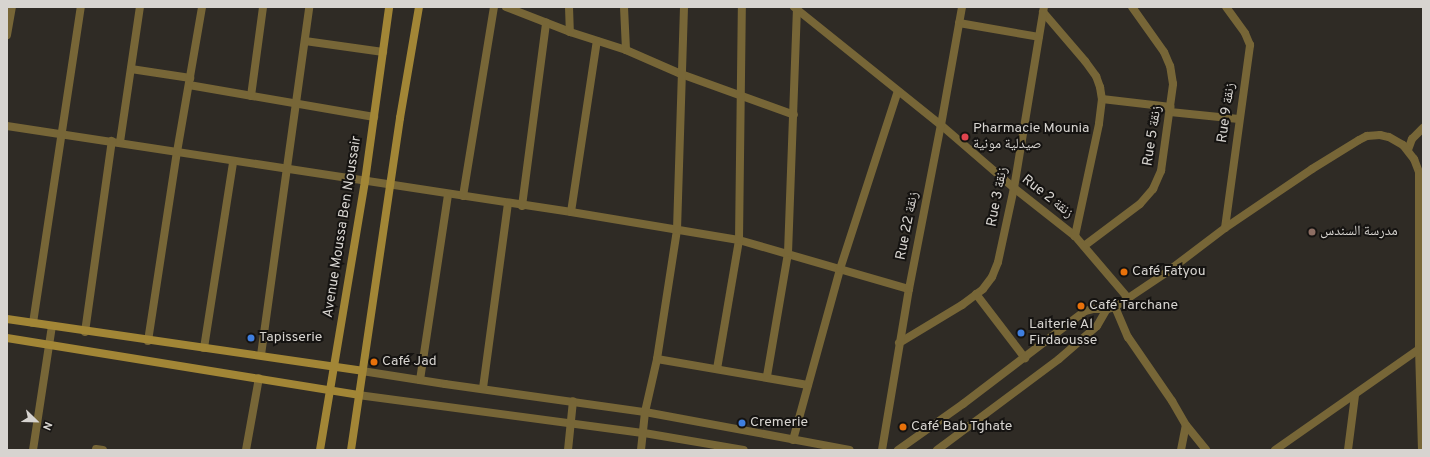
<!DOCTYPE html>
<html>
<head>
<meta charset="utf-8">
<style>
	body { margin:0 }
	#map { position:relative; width:1430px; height:457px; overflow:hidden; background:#2f2b25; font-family:Overpass,"Noto Naskh Arabic",sans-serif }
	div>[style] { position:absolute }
	.street>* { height:8px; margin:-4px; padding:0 4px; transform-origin:4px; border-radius:4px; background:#776637 }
	.secondary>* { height:8px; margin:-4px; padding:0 4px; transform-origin:4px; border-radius:4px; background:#a28636 }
	.dots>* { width:11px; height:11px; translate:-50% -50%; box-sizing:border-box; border:2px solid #151311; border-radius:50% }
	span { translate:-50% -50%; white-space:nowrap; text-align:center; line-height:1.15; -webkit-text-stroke:4px #151311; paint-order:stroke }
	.street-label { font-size:14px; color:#d7d4d0 }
	.poi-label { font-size:14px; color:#d7d4d0 }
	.left { translate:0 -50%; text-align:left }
	.frame { position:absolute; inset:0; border:8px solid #d7d4d0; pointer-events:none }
	.north { position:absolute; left:16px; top:401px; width:40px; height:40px; -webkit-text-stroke:3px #151311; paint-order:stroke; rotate:113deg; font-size:11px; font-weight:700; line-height:16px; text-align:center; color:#d7d4d0 }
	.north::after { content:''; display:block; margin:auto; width:14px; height:18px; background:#d7d4d0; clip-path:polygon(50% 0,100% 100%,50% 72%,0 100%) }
</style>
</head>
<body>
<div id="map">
	<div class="street">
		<div style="left:506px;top:7px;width:69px;rotate:21.3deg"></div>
		<div style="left:570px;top:32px;width:59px;rotate:17.8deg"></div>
		<div style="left:626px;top:50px;width:60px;rotate:23.6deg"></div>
		<div style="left:681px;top:74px;width:120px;rotate:19.9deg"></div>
		<div style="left:569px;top:7px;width:25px;rotate:88deg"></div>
		<div style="left:624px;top:7px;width:43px;rotate:87.3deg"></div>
		<div style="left:794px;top:7px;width:189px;rotate:38.8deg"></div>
		<div style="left:941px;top:125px;width:96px;rotate:40.8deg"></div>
		<div style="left:1014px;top:188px;width:78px;rotate:38.2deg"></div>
		<div style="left:1075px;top:236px;width:82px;rotate:49.5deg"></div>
		<div style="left:1043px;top:12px;width:65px;rotate:49.4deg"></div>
		<div style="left:1085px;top:61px;width:19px;rotate:54deg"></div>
		<div style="left:1096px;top:76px;width:12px;rotate:70deg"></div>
		<div style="left:1100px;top:87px;width:12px;rotate:81deg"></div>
		<div style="left:1102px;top:99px;width:25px;rotate:97deg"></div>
		<div style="left:1099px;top:124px;width:115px;rotate:102.1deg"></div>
		<div style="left:959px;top:23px;width:81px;rotate:9.9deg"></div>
		<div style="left:7px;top:35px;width:28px;rotate:-80deg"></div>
		<div style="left:305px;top:41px;width:79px;rotate:8deg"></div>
		<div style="left:131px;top:69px;width:60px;rotate:8.7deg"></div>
		<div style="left:189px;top:85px;width:188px;rotate:9.8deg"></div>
		<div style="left:251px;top:96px;width:90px;rotate:-82.3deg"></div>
		<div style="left:1102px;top:99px;width:69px;rotate:6.6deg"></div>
		<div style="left:1170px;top:112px;width:69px;rotate:5.8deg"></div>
		<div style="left:7px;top:126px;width:571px;rotate:8.67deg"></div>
		<div style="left:571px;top:212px;width:170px;rotate:9.5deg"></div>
		<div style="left:739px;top:240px;width:177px;rotate:16.1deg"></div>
		<div style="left:120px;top:142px;width:136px;rotate:-81.6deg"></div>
		<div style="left:1408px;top:150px;width:12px;rotate:-70deg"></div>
		<div style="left:1412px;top:139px;width:16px;rotate:-45deg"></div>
		<div style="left:463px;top:196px;width:192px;rotate:-80.7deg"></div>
		<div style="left:522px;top:206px;width:185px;rotate:-82.5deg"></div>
		<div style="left:571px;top:212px;width:173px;rotate:-81.4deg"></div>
		<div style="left:1225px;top:228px;width:185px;rotate:-82.2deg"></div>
		<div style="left:1250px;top:45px;width:13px;rotate:-113deg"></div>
		<div style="left:1245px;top:33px;width:32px;rotate:-126deg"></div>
		<div style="left:1084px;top:246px;width:70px;rotate:-36.9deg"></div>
		<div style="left:1140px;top:204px;width:20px;rotate:-49deg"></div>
		<div style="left:1153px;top:189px;width:20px;rotate:-66deg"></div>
		<div style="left:1161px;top:171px;width:88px;rotate:-82.1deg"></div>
		<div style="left:1173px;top:84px;width:18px;rotate:-99deg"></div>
		<div style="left:1170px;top:66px;width:15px;rotate:-113deg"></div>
		<div style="left:1164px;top:52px;width:55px;rotate:-125.4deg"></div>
		<div style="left:976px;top:294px;width:81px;rotate:52.6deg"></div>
		<div style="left:1115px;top:307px;width:33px;rotate:67deg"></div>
		<div style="left:1128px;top:337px;width:78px;rotate:55.5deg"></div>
		<div style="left:1172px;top:401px;width:28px;rotate:60deg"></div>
		<div style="left:1186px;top:425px;width:32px;rotate:51deg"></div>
		<div style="left:33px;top:323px;width:320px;rotate:-81.4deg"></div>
		<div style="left:85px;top:332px;width:193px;rotate:-82deg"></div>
		<div style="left:148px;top:341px;width:191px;rotate:-81.3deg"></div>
		<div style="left:177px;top:152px;width:147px;rotate:-80.2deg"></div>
		<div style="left:899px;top:343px;width:74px;rotate:-31.1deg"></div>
		<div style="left:962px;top:305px;width:26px;rotate:-37deg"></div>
		<div style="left:983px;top:289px;width:15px;rotate:-53deg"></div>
		<div style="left:992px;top:277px;width:16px;rotate:-68deg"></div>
		<div style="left:998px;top:262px;width:76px;rotate:-77.8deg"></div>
		<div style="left:1014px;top:188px;width:183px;rotate:-80.6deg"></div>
		<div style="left:204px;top:348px;width:188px;rotate:-81.1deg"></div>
		<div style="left:261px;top:355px;width:351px;rotate:-82.1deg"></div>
		<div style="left:657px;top:359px;width:153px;rotate:9.8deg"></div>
		<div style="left:717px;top:369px;width:131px;rotate:-80.3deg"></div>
		<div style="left:739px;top:240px;width:233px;rotate:-89.3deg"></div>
		<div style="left:362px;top:371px;width:84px;rotate:8.9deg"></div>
		<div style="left:445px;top:384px;width:202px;rotate:8deg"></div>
		<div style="left:645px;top:412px;width:208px;rotate:10.5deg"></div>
		<div style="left:767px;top:376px;width:125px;rotate:-80.3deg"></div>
		<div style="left:788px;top:253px;width:246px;rotate:-87.9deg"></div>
		<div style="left:420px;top:380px;width:188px;rotate:-81.4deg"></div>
		<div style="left:483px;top:388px;width:187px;rotate:-82.3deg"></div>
		<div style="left:358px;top:395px;width:289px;rotate:7.6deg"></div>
		<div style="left:644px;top:433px;width:101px;rotate:9.6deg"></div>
		<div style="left:793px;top:440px;width:177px;rotate:-74.6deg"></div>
		<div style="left:840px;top:269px;width:187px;rotate:-72deg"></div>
		<div style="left:96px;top:449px;width:7px;rotate:8deg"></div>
		<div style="left:33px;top:450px;width:125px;rotate:-81.3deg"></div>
		<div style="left:246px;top:450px;width:73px;rotate:-79.8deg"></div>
		<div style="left:568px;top:450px;width:49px;rotate:-84.2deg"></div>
		<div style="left:641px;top:450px;width:38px;rotate:-84deg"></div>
		<div style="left:645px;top:412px;width:54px;rotate:-77.2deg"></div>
		<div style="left:657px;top:359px;width:131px;rotate:-81.2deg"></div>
		<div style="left:677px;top:230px;width:223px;rotate:-88.2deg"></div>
		<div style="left:882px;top:450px;width:163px;rotate:-80.5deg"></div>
		<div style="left:909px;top:289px;width:167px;rotate:-79deg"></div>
		<div style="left:941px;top:125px;width:120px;rotate:-79.9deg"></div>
		<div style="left:898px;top:450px;width:80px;rotate:-35.3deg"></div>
		<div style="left:963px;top:404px;width:153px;rotate:-37.3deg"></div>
		<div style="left:1085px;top:311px;width:8px;rotate:-14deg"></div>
		<div style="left:1093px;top:309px;width:14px"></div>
		<div style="left:1107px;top:309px;width:8px;rotate:-14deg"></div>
		<div style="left:1115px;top:307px;width:63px;rotate:-33.9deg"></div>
		<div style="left:1167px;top:272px;width:73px;rotate:-37.2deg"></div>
		<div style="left:1225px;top:228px;width:105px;rotate:-34.1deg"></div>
		<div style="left:1312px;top:169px;width:55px;rotate:-31.7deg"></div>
		<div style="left:1359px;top:140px;width:9px;rotate:-27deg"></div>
		<div style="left:1367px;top:136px;width:13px;rotate:-4deg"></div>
		<div style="left:1380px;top:135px;width:9px;rotate:13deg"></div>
		<div style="left:1389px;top:137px;width:16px;rotate:30deg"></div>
		<div style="left:1403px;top:145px;width:18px;rotate:52deg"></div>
		<div style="left:1414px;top:159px;width:14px;rotate:69deg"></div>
		<div style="left:1419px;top:172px;width:177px;rotate:90deg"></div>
		<div style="left:1419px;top:349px;width:101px;rotate:88.3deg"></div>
		<div style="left:937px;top:450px;width:152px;rotate:-36.7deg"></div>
		<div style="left:1059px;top:359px;width:50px;rotate:-41deg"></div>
		<div style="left:1097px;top:326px;width:20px;rotate:-60deg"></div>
		<div style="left:1181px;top:450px;width:25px;rotate:-79deg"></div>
		<div style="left:1275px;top:450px;width:176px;rotate:-35deg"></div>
		<div style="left:1348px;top:450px;width:55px;rotate:-82.7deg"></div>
	</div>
	<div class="secondary">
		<div style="left:7px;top:319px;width:359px;rotate:8.3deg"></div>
		<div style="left:7px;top:338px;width:356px;rotate:9.2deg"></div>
		<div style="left:320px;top:450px;width:273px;rotate:-80.5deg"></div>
		<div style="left:365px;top:181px;width:176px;rotate:-82.1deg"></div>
		<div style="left:351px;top:450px;width:336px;rotate:-81.6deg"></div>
		<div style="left:400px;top:118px;width:113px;rotate:-80.3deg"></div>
	</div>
	<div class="dots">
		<div style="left:965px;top:137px;background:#e0444e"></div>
		<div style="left:1312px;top:232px;background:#8d6e63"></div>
		<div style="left:1124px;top:272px;background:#e8710a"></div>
		<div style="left:1081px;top:306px;background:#e8710a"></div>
		<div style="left:1021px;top:333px;background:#3f7fe0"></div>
		<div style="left:251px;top:338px;background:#3f7fe0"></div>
		<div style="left:374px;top:362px;background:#e8710a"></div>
		<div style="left:742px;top:423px;background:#3f7fe0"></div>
		<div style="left:903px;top:427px;background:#e8710a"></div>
	</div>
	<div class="street-label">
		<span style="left:1227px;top:113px;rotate:-82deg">Rue 9 زنقة</span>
		<span style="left:1153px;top:136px;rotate:-81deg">Rue 5 زنقة</span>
		<span style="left:998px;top:197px;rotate:-79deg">Rue 3 زنقة</span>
		<span style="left:1047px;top:197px;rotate:38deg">Rue 2 زنقة</span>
		<span style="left:908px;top:226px;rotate:-79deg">Rue 22 زنقة</span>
		<span style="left:343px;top:227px;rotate:-81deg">Avenue Moussa Ben Noussair</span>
	</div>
	<div class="poi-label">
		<span class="left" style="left:973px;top:137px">Pharmacie Mounia<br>صيدلية مونية</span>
		<span class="left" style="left:1320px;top:232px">مدرسة السندس</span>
		<span class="left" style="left:1132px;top:272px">Café Fatyou</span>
		<span class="left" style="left:1089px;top:306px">Café Tarchane</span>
		<span class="left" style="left:1029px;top:333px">Laiterie Al<br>Firdaousse</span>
		<span class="left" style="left:259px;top:338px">Tapisserie</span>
		<span class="left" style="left:382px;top:362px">Café Jad</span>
		<span class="left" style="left:750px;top:423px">Cremerie</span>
		<span class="left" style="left:911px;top:427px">Café Bab Tghate</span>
	</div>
	<div class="frame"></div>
	<div class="north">N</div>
</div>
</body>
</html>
